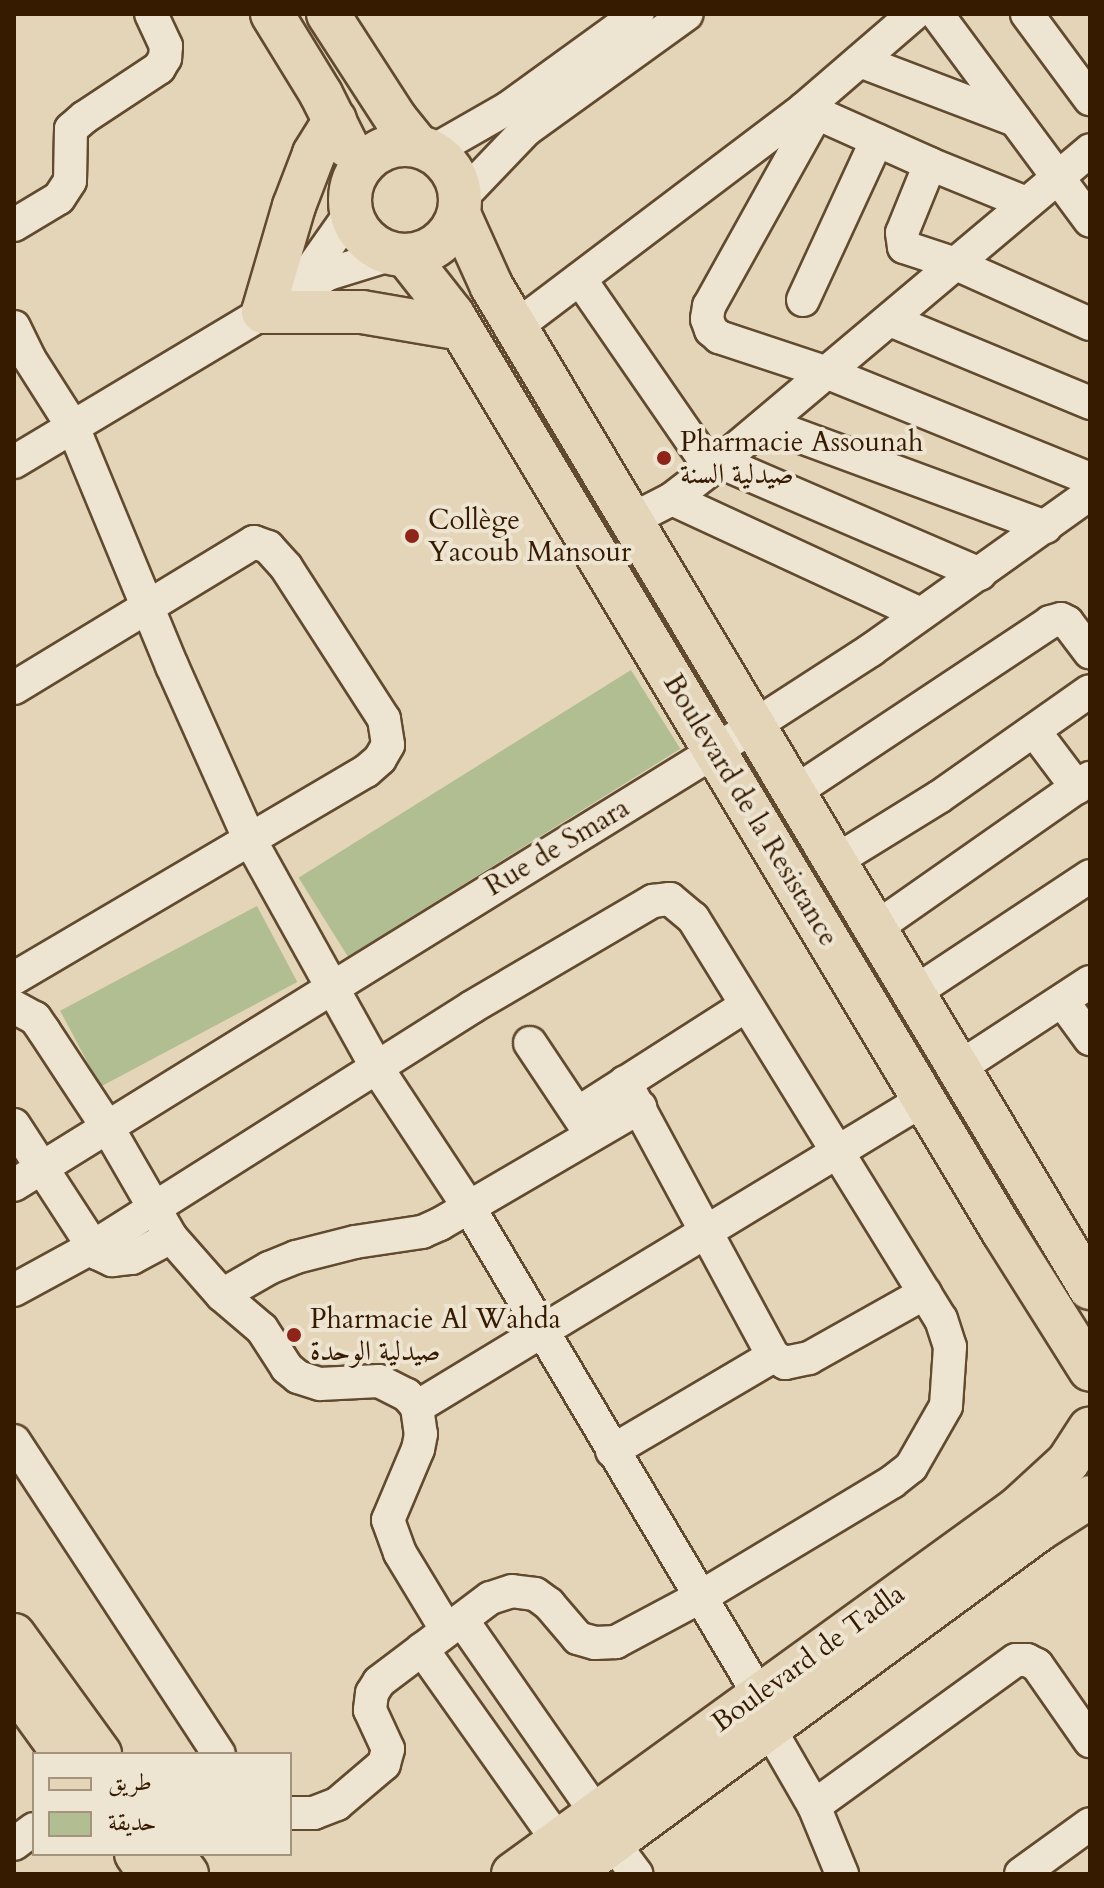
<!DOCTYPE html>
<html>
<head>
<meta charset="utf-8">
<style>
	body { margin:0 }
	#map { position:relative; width:1104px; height:1888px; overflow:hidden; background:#e4d5b9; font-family:Cardo,Amiri,serif }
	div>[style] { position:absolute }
	.green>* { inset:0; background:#b0be92; transform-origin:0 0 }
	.roads { filter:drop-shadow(2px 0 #624a2e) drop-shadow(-2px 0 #624a2e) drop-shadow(0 2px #624a2e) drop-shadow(0 -2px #624a2e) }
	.minor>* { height:32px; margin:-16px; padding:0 16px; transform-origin:16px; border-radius:16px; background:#ede4d2 }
	.major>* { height:42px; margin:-21px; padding:0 21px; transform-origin:21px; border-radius:21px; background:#e4d5b9 }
	.major>.ring { margin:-21px; padding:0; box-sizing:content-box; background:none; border:42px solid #e4d5b9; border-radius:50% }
	.dots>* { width:22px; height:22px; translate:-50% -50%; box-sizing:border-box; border:4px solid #ede4d2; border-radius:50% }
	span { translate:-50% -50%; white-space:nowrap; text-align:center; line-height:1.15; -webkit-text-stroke:8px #ede4d2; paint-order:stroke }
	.poi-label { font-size:28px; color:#361b00 }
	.left { translate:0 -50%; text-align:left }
	.street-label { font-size:28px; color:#361b00 }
	.frame { position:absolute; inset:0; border:16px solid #361b00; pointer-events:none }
	.legend { position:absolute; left:32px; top:1752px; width:260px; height:104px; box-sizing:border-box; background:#ede4d2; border:2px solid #a4947e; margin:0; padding:10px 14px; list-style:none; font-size:24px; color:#361b00 }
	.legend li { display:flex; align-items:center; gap:16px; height:40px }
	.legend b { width:40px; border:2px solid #a4947e }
</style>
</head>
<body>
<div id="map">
	<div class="green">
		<div style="left:631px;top:670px;width:93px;height:392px;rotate:58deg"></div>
		<div style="left:257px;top:906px;width:86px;height:223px;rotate:62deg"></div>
	</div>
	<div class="roads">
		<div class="minor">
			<div style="left:937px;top:14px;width:257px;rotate:53.5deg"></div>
			<div style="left:1027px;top:14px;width:106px;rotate:53.5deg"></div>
			<div style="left:860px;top:61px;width:166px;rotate:20.8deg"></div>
			<div style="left:805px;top:108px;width:137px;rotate:24.1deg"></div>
			<div style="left:930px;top:164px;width:74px;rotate:112.1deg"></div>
			<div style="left:902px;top:233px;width:14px;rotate:82deg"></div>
			<div style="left:904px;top:247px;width:55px;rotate:18.1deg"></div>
			<div style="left:956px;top:264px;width:147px;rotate:24.1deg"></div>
			<div style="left:816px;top:114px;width:220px;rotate:119.1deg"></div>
			<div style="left:709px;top:306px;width:13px;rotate:99deg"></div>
			<div style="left:707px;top:319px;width:12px;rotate:70deg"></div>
			<div style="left:711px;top:330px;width:11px;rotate:41deg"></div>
			<div style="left:719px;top:337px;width:115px;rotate:18.3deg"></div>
			<div style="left:828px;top:373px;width:283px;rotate:22deg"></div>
			<div style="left:433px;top:151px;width:86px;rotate:-29.8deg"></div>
			<div style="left:508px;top:108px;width:160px;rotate:-35.9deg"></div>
			<div style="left:930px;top:164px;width:104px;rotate:22.1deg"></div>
			<div style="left:461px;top:198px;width:94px;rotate:-46.3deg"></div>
			<div style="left:526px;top:130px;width:198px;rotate:-35.8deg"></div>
			<div style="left:14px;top:225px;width:52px;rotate:-31deg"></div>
			<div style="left:59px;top:198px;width:20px;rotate:-57deg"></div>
			<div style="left:70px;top:181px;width:52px;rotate:-88.9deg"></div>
			<div style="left:71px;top:129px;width:18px;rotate:-41deg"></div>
			<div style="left:85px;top:117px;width:89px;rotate:-33.5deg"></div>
			<div style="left:159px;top:68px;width:12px;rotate:-59deg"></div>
			<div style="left:165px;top:58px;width:12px;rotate:-85deg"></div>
			<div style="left:166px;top:46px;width:35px;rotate:-115deg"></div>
			<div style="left:580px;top:279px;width:231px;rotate:55.4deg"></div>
			<div style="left:298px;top:288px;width:92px;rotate:-54.8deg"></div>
			<div style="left:803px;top:300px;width:176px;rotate:-65.2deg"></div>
			<div style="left:890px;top:320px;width:217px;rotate:22.5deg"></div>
			<div style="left:517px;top:326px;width:361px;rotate:-37.1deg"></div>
			<div style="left:805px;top:108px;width:144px;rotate:-40.8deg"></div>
			<div style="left:14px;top:327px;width:34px;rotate:64deg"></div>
			<div style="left:29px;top:358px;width:82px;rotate:57.5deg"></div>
			<div style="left:73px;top:427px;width:259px;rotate:67.5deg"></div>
			<div style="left:172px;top:666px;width:188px;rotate:65.9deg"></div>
			<div style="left:249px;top:838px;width:263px;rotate:60.9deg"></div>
			<div style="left:377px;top:1068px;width:169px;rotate:56.6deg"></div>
			<div style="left:470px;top:1209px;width:563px;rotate:59.25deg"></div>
			<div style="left:766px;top:424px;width:298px;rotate:20.2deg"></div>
			<div style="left:14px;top:462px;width:366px;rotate:-30.9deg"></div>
			<div style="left:328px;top:274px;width:68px;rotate:-17.1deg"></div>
			<div style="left:720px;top:462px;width:283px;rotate:23.3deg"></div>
			<div style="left:672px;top:499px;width:274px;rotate:24.8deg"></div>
			<div style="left:631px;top:520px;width:46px;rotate:-27.1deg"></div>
			<div style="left:672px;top:499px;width:61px;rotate:-37.6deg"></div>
			<div style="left:720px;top:462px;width:484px;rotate:-40.1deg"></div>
			<div style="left:14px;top:688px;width:281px;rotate:-31.3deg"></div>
			<div style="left:254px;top:542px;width:15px;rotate:20deg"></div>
			<div style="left:268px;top:547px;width:27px;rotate:48deg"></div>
			<div style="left:286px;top:567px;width:181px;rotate:57.2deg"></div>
			<div style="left:384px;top:719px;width:26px;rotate:81deg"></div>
			<div style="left:388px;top:745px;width:16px;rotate:120deg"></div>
			<div style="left:380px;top:759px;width:18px;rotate:139deg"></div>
			<div style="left:366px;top:771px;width:408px;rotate:149.5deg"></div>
			<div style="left:1035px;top:732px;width:70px;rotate:53.1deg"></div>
			<div style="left:796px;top:791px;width:305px;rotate:-33.6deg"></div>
			<div style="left:1050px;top:622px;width:11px;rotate:-15deg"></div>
			<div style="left:1061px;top:619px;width:7px;rotate:27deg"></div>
			<div style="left:1067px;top:622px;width:38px;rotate:53deg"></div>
			<div style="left:837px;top:860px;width:120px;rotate:-31.7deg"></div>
			<div style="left:939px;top:797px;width:184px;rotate:-35.1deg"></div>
			<div style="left:877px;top:927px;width:260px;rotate:-35deg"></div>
			<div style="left:915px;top:992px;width:210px;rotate:-33.5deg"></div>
			<div style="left:1063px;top:1002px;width:46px;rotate:53.9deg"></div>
			<div style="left:14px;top:1007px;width:24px;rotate:28deg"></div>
			<div style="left:35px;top:1018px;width:16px;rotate:55deg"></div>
			<div style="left:44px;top:1031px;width:116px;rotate:56.6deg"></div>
			<div style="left:108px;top:1128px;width:126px;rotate:60deg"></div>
			<div style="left:171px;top:1237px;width:77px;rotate:48.7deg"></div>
			<div style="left:222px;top:1295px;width:52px;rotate:40.4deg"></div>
			<div style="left:262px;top:1329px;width:46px;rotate:57.3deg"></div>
			<div style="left:287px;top:1368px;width:14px;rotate:39deg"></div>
			<div style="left:298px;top:1377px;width:23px;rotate:18deg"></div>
			<div style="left:320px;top:1384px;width:59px;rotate:-2.9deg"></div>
			<div style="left:379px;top:1381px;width:31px;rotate:27deg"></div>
			<div style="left:407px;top:1395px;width:16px;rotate:50deg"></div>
			<div style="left:417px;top:1407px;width:27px;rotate:82deg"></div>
			<div style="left:421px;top:1434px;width:15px;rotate:101deg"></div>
			<div style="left:418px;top:1449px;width:77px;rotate:112.9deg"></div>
			<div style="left:388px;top:1520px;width:35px;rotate:70deg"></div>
			<div style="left:400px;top:1553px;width:89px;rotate:58.8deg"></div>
			<div style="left:530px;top:1043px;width:105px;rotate:56.3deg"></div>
			<div style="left:960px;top:1067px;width:155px;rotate:-33.2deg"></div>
			<div style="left:625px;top:1082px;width:311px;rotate:61.6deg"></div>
			<div style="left:773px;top:1356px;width:14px;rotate:30deg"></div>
			<div style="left:785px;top:1363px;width:25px;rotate:-12deg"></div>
			<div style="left:809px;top:1358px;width:133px;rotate:-29.3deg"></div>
			<div style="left:578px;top:1113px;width:198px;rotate:-32.6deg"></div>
			<div style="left:14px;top:1125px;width:153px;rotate:57deg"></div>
			<div style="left:97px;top:1253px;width:17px;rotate:25deg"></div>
			<div style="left:112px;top:1260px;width:20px;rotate:-6deg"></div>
			<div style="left:132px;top:1258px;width:44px;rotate:-28.3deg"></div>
			<div style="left:14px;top:1185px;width:824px;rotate:-31.76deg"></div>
			<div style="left:715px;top:751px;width:186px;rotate:-32.9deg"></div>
			<div style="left:871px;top:650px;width:269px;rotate:-35.5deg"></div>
			<div style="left:14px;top:1290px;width:88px;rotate:-28.6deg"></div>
			<div style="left:91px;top:1248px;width:451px;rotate:-32.3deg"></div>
			<div style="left:472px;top:1007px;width:210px;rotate:-30.4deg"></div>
			<div style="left:653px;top:901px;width:17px;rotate:-7deg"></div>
			<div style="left:670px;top:899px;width:30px;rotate:40deg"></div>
			<div style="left:693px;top:918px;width:471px;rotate:58.3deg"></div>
			<div style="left:941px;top:1319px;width:29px;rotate:72deg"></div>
			<div style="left:950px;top:1347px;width:59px;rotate:93.9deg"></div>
			<div style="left:946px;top:1406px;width:70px;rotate:119.8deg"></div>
			<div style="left:911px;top:1467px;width:24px;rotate:142deg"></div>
			<div style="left:892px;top:1482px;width:222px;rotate:149deg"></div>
			<div style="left:702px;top:1596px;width:98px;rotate:151.9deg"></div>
			<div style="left:616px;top:1642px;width:21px;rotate:177deg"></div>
			<div style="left:595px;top:1643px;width:18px;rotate:-164deg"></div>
			<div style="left:578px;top:1638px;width:45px;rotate:-130.5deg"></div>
			<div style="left:549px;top:1604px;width:17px;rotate:-144deg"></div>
			<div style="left:535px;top:1594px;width:23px;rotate:-173deg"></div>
			<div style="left:512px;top:1591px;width:23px;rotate:162deg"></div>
			<div style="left:490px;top:1598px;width:139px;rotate:142.9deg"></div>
			<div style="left:379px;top:1682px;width:13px;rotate:122deg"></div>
			<div style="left:372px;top:1693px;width:17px;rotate:97deg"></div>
			<div style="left:370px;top:1710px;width:43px;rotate:65.2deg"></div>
			<div style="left:388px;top:1749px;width:16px;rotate:105deg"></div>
			<div style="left:384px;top:1764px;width:62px;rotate:139.6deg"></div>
			<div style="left:337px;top:1804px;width:25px;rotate:159deg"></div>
			<div style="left:314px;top:1813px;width:24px;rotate:180deg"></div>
			<div style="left:222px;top:1295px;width:54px;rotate:-29.9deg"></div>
			<div style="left:269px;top:1268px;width:29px;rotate:-22deg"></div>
			<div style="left:296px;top:1257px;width:61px;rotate:-14.3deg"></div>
			<div style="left:355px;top:1242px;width:68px;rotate:-8.5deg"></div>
			<div style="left:422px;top:1232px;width:20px;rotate:-24deg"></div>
			<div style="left:440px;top:1224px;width:232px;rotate:-30.3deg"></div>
			<div style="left:417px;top:1407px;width:592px;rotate:-31.25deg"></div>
			<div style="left:14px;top:1441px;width:374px;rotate:56.8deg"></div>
			<div style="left:612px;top:1451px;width:187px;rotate:-30.5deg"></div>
			<div style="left:462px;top:1620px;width:236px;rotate:55.2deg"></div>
			<div style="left:422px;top:1649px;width:235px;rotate:54.7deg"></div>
			<div style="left:769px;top:1728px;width:90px;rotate:60deg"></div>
			<div style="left:814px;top:1806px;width:74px;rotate:67.6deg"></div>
			<div style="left:814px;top:1806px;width:249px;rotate:-35.9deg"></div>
			<div style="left:1016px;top:1660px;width:11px"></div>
			<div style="left:1027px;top:1660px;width:11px;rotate:27deg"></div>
			<div style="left:1037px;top:1665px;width:93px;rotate:55.1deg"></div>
			<div style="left:613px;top:1843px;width:39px;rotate:53deg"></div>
			<div style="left:14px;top:1844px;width:25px;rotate:-37deg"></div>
			<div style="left:1021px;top:1874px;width:85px;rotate:-35.9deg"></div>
		</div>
		<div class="major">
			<div style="left:272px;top:14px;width:94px;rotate:58.5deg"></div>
			<div style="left:321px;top:94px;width:58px;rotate:63.4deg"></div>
			<div style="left:328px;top:14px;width:125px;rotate:57.1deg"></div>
			<div style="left:396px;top:119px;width:33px;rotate:51deg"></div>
			<div style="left:335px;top:120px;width:40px;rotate:122deg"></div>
			<div style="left:314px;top:154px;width:56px;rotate:111deg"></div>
			<div style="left:294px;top:206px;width:110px;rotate:106.3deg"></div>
			<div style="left:263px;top:312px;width:99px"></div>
			<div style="left:362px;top:312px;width:100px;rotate:9.7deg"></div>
			<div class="ring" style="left:350px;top:145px;width:68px;height:68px"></div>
			<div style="left:459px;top:214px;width:80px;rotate:65.7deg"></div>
			<div style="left:492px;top:287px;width:1166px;rotate:59.15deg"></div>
			<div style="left:406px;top:255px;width:76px;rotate:51.9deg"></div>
			<div style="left:453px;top:315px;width:1067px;rotate:59.04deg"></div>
			<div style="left:1002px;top:1230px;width:165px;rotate:57.8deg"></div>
			<div style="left:14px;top:1635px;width:147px;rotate:54.1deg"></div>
			<div style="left:14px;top:1685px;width:85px;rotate:54.1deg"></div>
			<div style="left:136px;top:1854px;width:24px;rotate:55deg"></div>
			<div style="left:172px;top:1854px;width:25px;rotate:53deg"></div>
			<div style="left:513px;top:1874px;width:624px;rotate:-35.93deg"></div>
			<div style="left:1018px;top:1508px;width:68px;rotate:-42.6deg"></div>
			<div style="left:1068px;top:1462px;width:40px;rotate:-57.1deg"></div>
			<div style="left:570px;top:1874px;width:583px;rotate:-36.28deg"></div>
			<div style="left:1040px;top:1529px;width:59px;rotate:-32.6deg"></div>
		</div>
	</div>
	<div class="dots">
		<div style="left:664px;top:458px;background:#8f2418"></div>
		<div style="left:412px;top:536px;background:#8f2418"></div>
		<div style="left:294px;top:1335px;background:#8f2418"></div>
	</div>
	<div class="poi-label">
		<span class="left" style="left:680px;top:458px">Pharmacie Assounah<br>صيدلية السنة</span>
		<span class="left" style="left:428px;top:536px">Collège<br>Yacoub Mansour</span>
		<span class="left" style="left:310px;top:1335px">Pharmacie Al Wahda<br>صيدلية الوحدة</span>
	</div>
	<div class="street-label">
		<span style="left:751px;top:810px;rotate:59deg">Boulevard de la Resistance</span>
		<span style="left:557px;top:847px;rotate:-31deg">Rue de Smara</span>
		<span style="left:808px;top:1658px;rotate:-36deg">Boulevard de Tadla</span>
	</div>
	<div class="frame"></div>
	<ul class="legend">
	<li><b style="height:10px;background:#e4d5b9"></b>طريق</li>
	<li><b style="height:22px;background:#b0be92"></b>حديقة</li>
	</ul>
</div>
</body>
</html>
